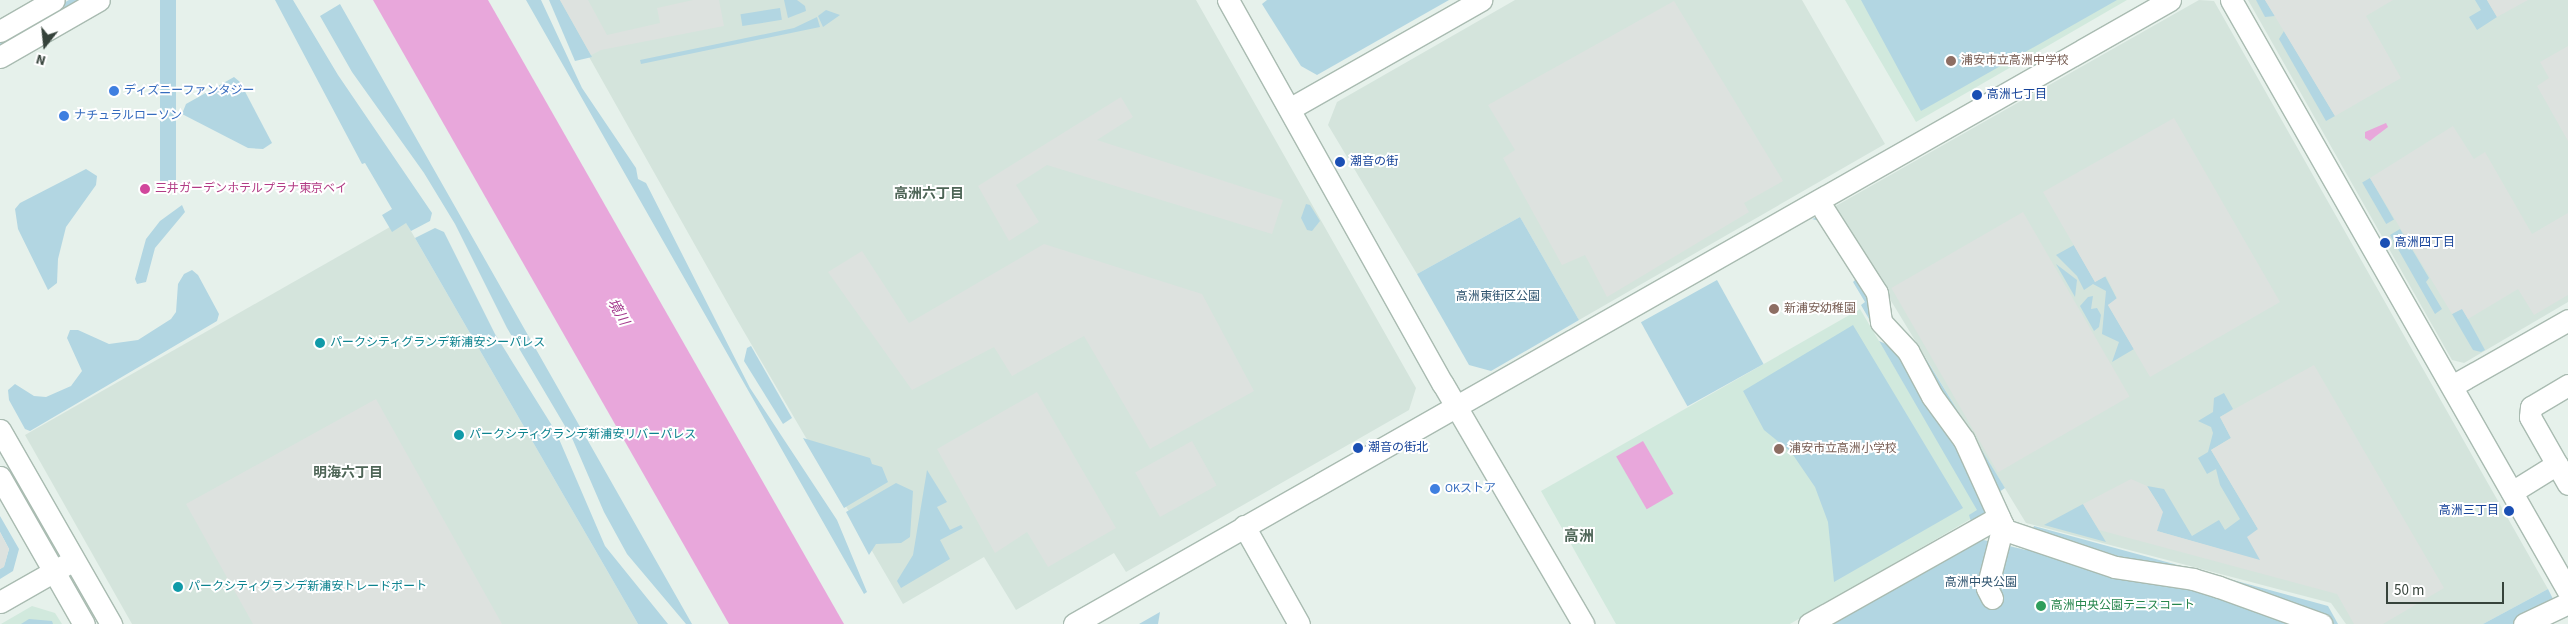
<!DOCTYPE html>
<html>
<head>
<meta charset="utf-8">
<style>
	body { margin:0 }
	#map { position:relative; width:2568px; height:624px; overflow:hidden; background:#e6f1eb; font-family:"Source Sans 3","Noto Sans JP",sans-serif }
	div>[style] { position:absolute }
	.residential>* { inset:0; background:#d4e4dc }
	.education>* { inset:0; background:#d1e9dd }
	.green>* { inset:0; background:#b2d6e2; transform-origin:0 0 }
	.parking>* { inset:0; background:#dde2df; transform-origin:0 0 }
	.water>* { inset:0; background:#e8a7db; transform-origin:0 0 }
	.roads { filter:drop-shadow(1px 0 #a9bbb1) drop-shadow(-1px 0 #a9bbb1) drop-shadow(0 1px #a9bbb1) drop-shadow(0 -1px #a9bbb1) }
	.minor>* { height:21px; margin:-10.5px; padding:0 10.5px; transform-origin:10.5px; border-radius:10.5px; background:#fff }
	.dots>* { width:14px; height:14px; translate:-50% -50%; box-sizing:border-box; border:2px solid #fff; border-radius:50% }
	span { translate:-50% -50%; white-space:nowrap; text-align:center; line-height:1.15; -webkit-text-stroke:4px #fff; paint-order:stroke }
	.education-label { font-size:12px; color:#785e54 }
	.left { translate:0 -50%; text-align:left }
	.shop-label { font-size:12px; color:#366cbe }
	.transit-label { font-size:12px; color:#164399 }
	.right { translate:-100% -50%; text-align:right }
	.hotel-label { font-size:12px; color:#b23c85 }
	.park-label { font-size:12px; color:#2f546f }
	.culture-label { font-size:12px; color:#0d838f }
	.leisure-label { font-size:12px; color:#27864d }
	.neighbourhood-label { font-size:14px; color:#4e6557; font-weight:700 }
	.water-label { font-size:14px; color:#a43a8d; font-style:italic }
	.quarter-label { font-size:15px; color:#4e6557; font-weight:700 }
	.north { position:absolute; left:20px; top:20px; width:50px; height:50px; -webkit-text-stroke:4px #fff; paint-order:stroke; rotate:196deg; font-size:14px; font-weight:700; line-height:20px; text-align:center; color:#36433b }
	.north::after { content:''; display:block; margin:auto; width:18px; height:22px; background:#36433b; clip-path:polygon(50% 0,100% 100%,50% 72%,0 100%) }
	.scale { position:absolute; left:2386px; top:582px; width:118px; height:22px; box-sizing:border-box; border:2px solid #36433b; border-top:0; padding-left:6px; font-size:15px; line-height:18px; white-space:nowrap; color:#36433b; -webkit-text-stroke:4px #fff; paint-order:stroke }
</style>
</head>
<body>
<div id="map">
	<div class="residential">
		<div style="clip-path:polygon(557px 0,1196px 0,1416px 388px,1409px 410px,1126px 572px,1114px 553px,1016px 610px,984px 557px,903px 604px,736px 318px)"></div>
		<div style="clip-path:polygon(1515px 0,1802px 0,1885px 144px,1579px 320px,1520px 217px,1417px 274px,1328px 125px,1337px 102px)"></div>
		<div style="clip-path:polygon(2199px 0,2214px 1px,2548px 589px,2483px 624px,2346px 624px,2331px 603px,2026px 523px,1834px 207px)"></div>
		<div style="clip-path:polygon(2248px 0,2568px 0,2568px 302px,2464px 363px,2452px 360px)"></div>
		<div style="clip-path:polygon(404px 219px,638px 624px,132px 624px,25px 435px)"></div>
	</div>
	<div class="education">
		<div style="clip-path:polygon(1845px 0,2127px 0,1916px 122px)"></div>
		<div style="clip-path:polygon(1860px 309px,1981px 513px,1790px 624px,1616px 624px,1541px 491px)"></div>
		<div style="clip-path:polygon(32px 606px,55px 613px,62px 624px,1px 624px)"></div>
	</div>
	<div class="green">
		<div style="clip-path:polygon(69px 0,82px 0,0 47px,0 39px)"></div>
		<div style="left:160px;top:0;width:16px;height:185px"></div>
		<div style="clip-path:polygon(275px 0,293px 0,338px 75px,432px 213px,430px 221px,411px 231px,406px 223px,392px 232px,382px 215px,392px 209px,365px 163px,362px 164px)"></div>
		<div style="clip-path:polygon(526px 0,541px 0,582px 88px,636px 168px,638px 179px,646px 183px,750px 388px,837px 520px,867px 592px,864px 594px)"></div>
		<div style="clip-path:polygon(549px 0,560px 0,592px 57px,575px 61px)"></div>
		<div style="clip-path:polygon(784px 0,797px 0,805px 6px,806px 11px,788px 18px)"></div>
		<div style="clip-path:polygon(1267px 0,1449px 0,1317px 75px,1301px 66px,1262px 4px)"></div>
		<div style="clip-path:polygon(1861px 0,2117px 0,1921px 111px)"></div>
		<div style="clip-path:polygon(2256px 0,2265px 0,2275px 16px,2265px 17px)"></div>
		<div style="clip-path:polygon(2475px 0,2487px 0,2497px 17px,2477px 30px,2469px 17px,2481px 10px)"></div>
		<div style="clip-path:polygon(340px 4px,692px 624px,686px 624px,627px 554px,604px 512px,572px 438px,507px 328px,455px 224px,424px 173px,352px 72px,320px 16px)"></div>
		<div style="left:780px;top:8px;width:12px;height:40px;rotate:81deg"></div>
		<div style="clip-path:polygon(826px 10px,840px 15px,823px 27px,818px 16px)"></div>
		<div style="clip-path:polygon(817px 17px,820px 27px,641px 64px,640px 60px,794px 28px)"></div>
		<div style="clip-path:polygon(2284px 31px,2335px 116px,2326px 121px,2279px 39px)"></div>
		<div style="clip-path:polygon(234px 77px,240px 82px,272px 143px,263px 149px,248px 148px,182px 114px,186px 104px)"></div>
		<div style="clip-path:polygon(86px 169px,97px 176px,96px 185px,66px 227px,58px 259px,57px 283px,48px 290px,18px 229px,15px 209px,20px 203px)"></div>
		<div style="left:2370px;top:178px;width:48px;height:9px;rotate:60deg"></div>
		<div style="clip-path:polygon(1306px 204px,1310px 205px,1320px 221px,1312px 231px,1307px 230px,1301px 218px)"></div>
		<div style="clip-path:polygon(182px 205px,185px 212px,155px 248px,146px 282px,137px 284px,135px 279px,146px 239px,160px 221px)"></div>
		<div style="clip-path:polygon(1520px 217px,1579px 320px,1491px 371px,1469px 365px,1417px 274px)"></div>
		<div style="clip-path:polygon(1818px 217px,1827px 219px,1864px 276px,1873px 301px,1873px 326px,1861px 305px,1865px 302px,1853px 282px,1855px 280px,1823px 222px,1812px 219px)"></div>
		<div style="clip-path:polygon(435px 228px,444px 232px,495px 334px,556px 432px,605px 546px,668px 624px,638px 624px,415px 238px)"></div>
		<div style="clip-path:polygon(2400px 229px,2429px 278px,2426px 282px,2442px 309px,2435px 314px,2390px 235px)"></div>
		<div style="clip-path:polygon(2074px 245px,2095px 282px,2105px 276px,2117px 299px,2108px 305px,2134px 349px,2112px 362px,2119px 342px,2102px 334px,2106px 291px,2093px 284px,2084px 290px,2077px 276px,2056px 255px)"></div>
		<div style="clip-path:polygon(2056px 264px,2077px 280px,2075px 297px)"></div>
		<div style="clip-path:polygon(192px 270px,198px 275px,219px 314px,217px 321px,30px 431px,25px 429px,9px 400px,8px 390px,15px 384px,34px 396px,46px 397px,71px 386px,82px 371px,67px 338px,70px 330px,78px 330px,109px 344px,138px 340px,171px 319px,176px 312px,178px 284px,184px 274px)"></div>
		<div style="left:1717px;top:280px;width:96px;height:87px;rotate:61deg"></div>
		<div style="clip-path:polygon(2093px 296px,2091px 309px,2097px 308px,2101px 315px,2099px 327px,2094px 331px,2080px 306px,2088px 297px)"></div>
		<div style="clip-path:polygon(2462px 308px,2485px 350px,2481px 352px,2473px 350px,2452px 314px)"></div>
		<div style="clip-path:polygon(1853px 325px,1963px 508px,1834px 582px,1828px 522px,1815px 487px,1791px 452px,1764px 430px,1743px 391px)"></div>
		<div style="clip-path:polygon(1879px 341px,1900px 350px,1949px 429px,1988px 513px,1971px 522px,1969px 515px,1977px 510px)"></div>
		<div style="clip-path:polygon(751px 346px,792px 418px,783px 424px,744px 361px,747px 348px)"></div>
		<div style="clip-path:polygon(1923px 354px,2005px 488px,1996px 494px,1926px 367px)"></div>
		<div style="clip-path:polygon(2224px 393px,2233px 409px,2220px 417px,2231px 438px,2211px 450px,2258px 529px,2261px 561px,2157px 531px,2159px 505px,2147px 486px,2164px 489px,2192px 536px,2219px 520px,2225px 530px,2240px 519px,2220px 485px,2216px 469px,2207px 474px,2198px 458px,2208px 452px,2213px 433px,2211px 427px,2198px 421px,2213px 412px,2214px 398px)"></div>
		<div style="clip-path:polygon(803px 438px,870px 458px,872px 464px,882px 467px,888px 482px,844px 508px)"></div>
		<div style="clip-path:polygon(927px 470px,947px 502px,937px 507px,950px 530px,961px 525px,963px 528px,940px 540px,950px 559px,901px 588px,897px 581px,913px 555px)"></div>
		<div style="clip-path:polygon(896px 483px,913px 491px,910px 537px,901px 543px,876px 544px,869px 555px,846px 512px)"></div>
		<div style="clip-path:polygon(2083px 504px,2106px 542px,2044px 525px)"></div>
		<div style="clip-path:polygon(0 516px,19px 549px,13px 571px,0 579px,0 569px,4px 566px,9px 549px,0 532px)"></div>
		<div style="clip-path:polygon(2034px 526px,2328px 606px,2338px 624px,2325px 624px,2032px 533px)"></div>
		<div style="clip-path:polygon(1975px 538px,2026px 550px,2028px 543px,2181px 582px,2298px 624px,1822px 624px)"></div>
		<div style="clip-path:polygon(2548px 589px,2554px 601px,2515px 624px,2483px 624px)"></div>
		<div style="clip-path:polygon(1160px 612px,1158px 624px,1139px 624px)"></div>
		<div style="clip-path:polygon(29px 619px,52px 621px,53px 624px,21px 624px)"></div>
	</div>
	<div class="parking">
		<div style="clip-path:polygon(560px 0,588px 0,607px 35px,660px 23px,657px 8px,693px 0,719px 0,724px 26px,601px 50px,591px 55px)"></div>
		<div style="clip-path:polygon(2265px 0,2393px 0,2366px 16px,2401px 78px,2335px 116px)"></div>
		<div style="clip-path:polygon(2487px 0,2528px 0,2497px 17px)"></div>
		<div style="clip-path:polygon(1674px 1px,1783px 181px,1744px 203px,1749px 212px,1607px 297px,1585px 255px,1562px 265px,1503px 158px,1515px 150px,1488px 105px)"></div>
		<div style="clip-path:polygon(2568px 46px,2568px 141px,2537px 86px,2549px 78px,2540px 62px)"></div>
		<div style="clip-path:polygon(1121px 97px,1133px 117px,1097px 140px,1283px 200px,1272px 234px,1047px 165px,1016px 185px,1039px 222px,1009px 241px,978px 186px)"></div>
		<div style="clip-path:polygon(2174px 118px,2280px 302px,2150px 377px,2108px 305px,2117px 298px,2106px 276px,2095px 282px,2043px 192px)"></div>
		<div style="clip-path:polygon(2453px 126px,2474px 159px,2485px 152px,2532px 234px,2568px 213px,2568px 295px,2534px 315px,2518px 289px,2468px 319px,2462px 309px,2452px 314px,2370px 178px)"></div>
		<div style="left:2023px;top:212px;width:213px;height:152px;rotate:60deg"></div>
		<div style="clip-path:polygon(1044px 244px,1202px 294px,1254px 391px,1150px 449px,1084px 336px,1012px 376px,994px 347px,912px 390px,828px 272px,862px 251px,909px 323px)"></div>
		<div style="clip-path:polygon(2314px 365px,2444px 588px,2383px 624px,2354px 624px,2337px 594px,2099px 530px,2083px 504px,2131px 479px,2147px 486px,2159px 505px,2163px 512px,2157px 531px,2260px 560px,2247px 537px,2258px 529px,2211px 450px,2231px 438px,2220px 417px)"></div>
		<div style="clip-path:polygon(1037px 392px,1116px 528px,1048px 567px,1027px 532px,995px 553px,937px 449px)"></div>
		<div style="clip-path:polygon(376px 399px,502px 624px,253px 624px,186px 504px)"></div>
		<div style="left:1192px;top:441px;width:51px;height:65px;rotate:61deg"></div>
		<div style="clip-path:polygon(0 532px,9px 549px,4px 567px,0 569px)"></div>
	</div>
	<div class="water">
		<div style="clip-path:polygon(373px 0,488px 0,844px 624px,729px 624px)"></div>
		<div style="clip-path:polygon(2386px 123px,2388px 127px,2376px 136px,2370px 141px,2365px 138px,2365px 132px)"></div>
		<div style="left:1643px;top:441px;width:61px;height:31px;rotate:60deg"></div>
	</div>
	<div class="roads">
		<div class="minor">
			<div style="left:1228px;top:0;width:440px;rotate:60.8deg"></div>
			<div style="left:1443px;top:384px;width:278px;rotate:59.7deg"></div>
			<div style="left:2231px;top:0;width:680px;rotate:60.31deg"></div>
			<div style="left:0;top:31px;width:62px;rotate:-29.9deg"></div>
			<div style="left:0;top:57px;width:114px;rotate:-29.9deg"></div>
			<div style="left:1291px;top:108px;width:219px;rotate:-29.6deg"></div>
			<div style="left:1824px;top:210px;width:98px;rotate:57.4deg"></div>
			<div style="left:1877px;top:293px;width:29px;rotate:82deg"></div>
			<div style="left:1881px;top:322px;width:40px;rotate:47deg"></div>
			<div style="left:1908px;top:351px;width:51px;rotate:61.9deg"></div>
			<div style="left:1932px;top:396px;width:54px;rotate:54deg"></div>
			<div style="left:1964px;top:440px;width:99px;rotate:65.5deg"></div>
			<div style="left:2005px;top:530px;width:116px;rotate:18.6deg"></div>
			<div style="left:2115px;top:567px;width:79px;rotate:8.7deg"></div>
			<div style="left:2193px;top:579px;width:27px;rotate:17deg"></div>
			<div style="left:2219px;top:587px;width:109px;rotate:19.9deg"></div>
			<div style="left:2568px;top:385px;width:43px;rotate:149.3deg"></div>
			<div style="left:2531px;top:407px;width:10px;rotate:96deg"></div>
			<div style="left:2530px;top:417px;width:77px;rotate:60.4deg"></div>
			<div style="left:2452px;top:386px;width:133px;rotate:-29.6deg"></div>
			<div style="left:0;top:430px;width:224px;rotate:60.2deg"></div>
			<div style="left:0;top:477px;width:169px;rotate:60.3deg"></div>
			<div style="left:2512px;top:492px;width:53px;rotate:-31.9deg"></div>
			<div style="left:1244px;top:526px;width:112px;rotate:60.7deg"></div>
			<div style="left:1992px;top:598px;width:11px;rotate:-117deg"></div>
			<div style="left:1987px;top:588px;width:65px;rotate:-75.7deg"></div>
			<div style="left:0;top:602px;width:75px;rotate:-29.6deg"></div>
			<div style="left:1074px;top:624px;width:1261px;rotate:-29.65deg"></div>
			<div style="left:1809px;top:624px;width:218px;rotate:-29.4deg"></div>
			<div style="left:2524px;top:624px;width:49px;rotate:-25.5deg"></div>
		</div>
	</div>
	<div class="dots">
		<div style="left:1951px;top:61px;background:#8d6e63"></div>
		<div style="left:114px;top:91px;background:#3f7fe0"></div>
		<div style="left:1977px;top:95px;background:#1a4fb4"></div>
		<div style="left:64px;top:116px;background:#3f7fe0"></div>
		<div style="left:1340px;top:162px;background:#1a4fb4"></div>
		<div style="left:145px;top:189px;background:#d1479c"></div>
		<div style="left:2385px;top:243px;background:#1a4fb4"></div>
		<div style="left:1774px;top:309px;background:#8d6e63"></div>
		<div style="left:320px;top:343px;background:#0f9aa8"></div>
		<div style="left:459px;top:435px;background:#0f9aa8"></div>
		<div style="left:1358px;top:448px;background:#1a4fb4"></div>
		<div style="left:1779px;top:449px;background:#8d6e63"></div>
		<div style="left:1435px;top:489px;background:#3f7fe0"></div>
		<div style="left:2509px;top:511px;background:#1a4fb4"></div>
		<div style="left:178px;top:587px;background:#0f9aa8"></div>
		<div style="left:2041px;top:606px;background:#2e9e5b"></div>
	</div>
	<div class="education-label">
		<span class="left" style="left:1961px;top:61px">浦安市立高洲中学校</span>
		<span class="left" style="left:1784px;top:309px">新浦安幼稚園</span>
		<span class="left" style="left:1789px;top:449px">浦安市立高洲小学校</span>
	</div>
	<div class="shop-label">
		<span class="left" style="left:124px;top:91px">ディズニーファンタジー</span>
		<span class="left" style="left:74px;top:116px">ナチュラルローソン</span>
		<span class="left" style="left:1445px;top:489px">OKストア</span>
	</div>
	<div class="transit-label">
		<span class="left" style="left:1987px;top:95px">高洲七丁目</span>
		<span class="left" style="left:1350px;top:162px">潮音の街</span>
		<span class="left" style="left:2395px;top:243px">高洲四丁目</span>
		<span class="left" style="left:1368px;top:448px">潮音の街北</span>
		<span class="right" style="left:2499px;top:511px">高洲三丁目</span>
	</div>
	<div class="hotel-label">
		<span class="left" style="left:155px;top:189px">三井ガーデンホテルプラナ東京ベイ</span>
	</div>
	<div class="park-label">
		<span style="left:1498px;top:297px">高洲東街区公園</span>
		<span style="left:1981px;top:583px">高洲中央公園</span>
	</div>
	<div class="culture-label">
		<span class="left" style="left:330px;top:343px">パークシティグランデ新浦安シーパレス</span>
		<span class="left" style="left:469px;top:435px">パークシティグランデ新浦安リバーパレス</span>
		<span class="left" style="left:188px;top:587px">パークシティグランデ新浦安トレードポート</span>
	</div>
	<div class="leisure-label">
		<span class="left" style="left:2051px;top:606px">高洲中央公園テニスコート</span>
	</div>
	<div class="neighbourhood-label">
		<span style="left:929px;top:194px">高洲六丁目</span>
		<span style="left:348px;top:473px">明海六丁目</span>
	</div>
	<div class="water-label">
		<span style="left:618px;top:312px;rotate:60deg">境川</span>
	</div>
	<div class="quarter-label">
		<span style="left:1579px;top:537px">高洲</span>
	</div>
	<div class="north">N</div>
	<div class="scale">50 m</div>
</div>
</body>
</html>
